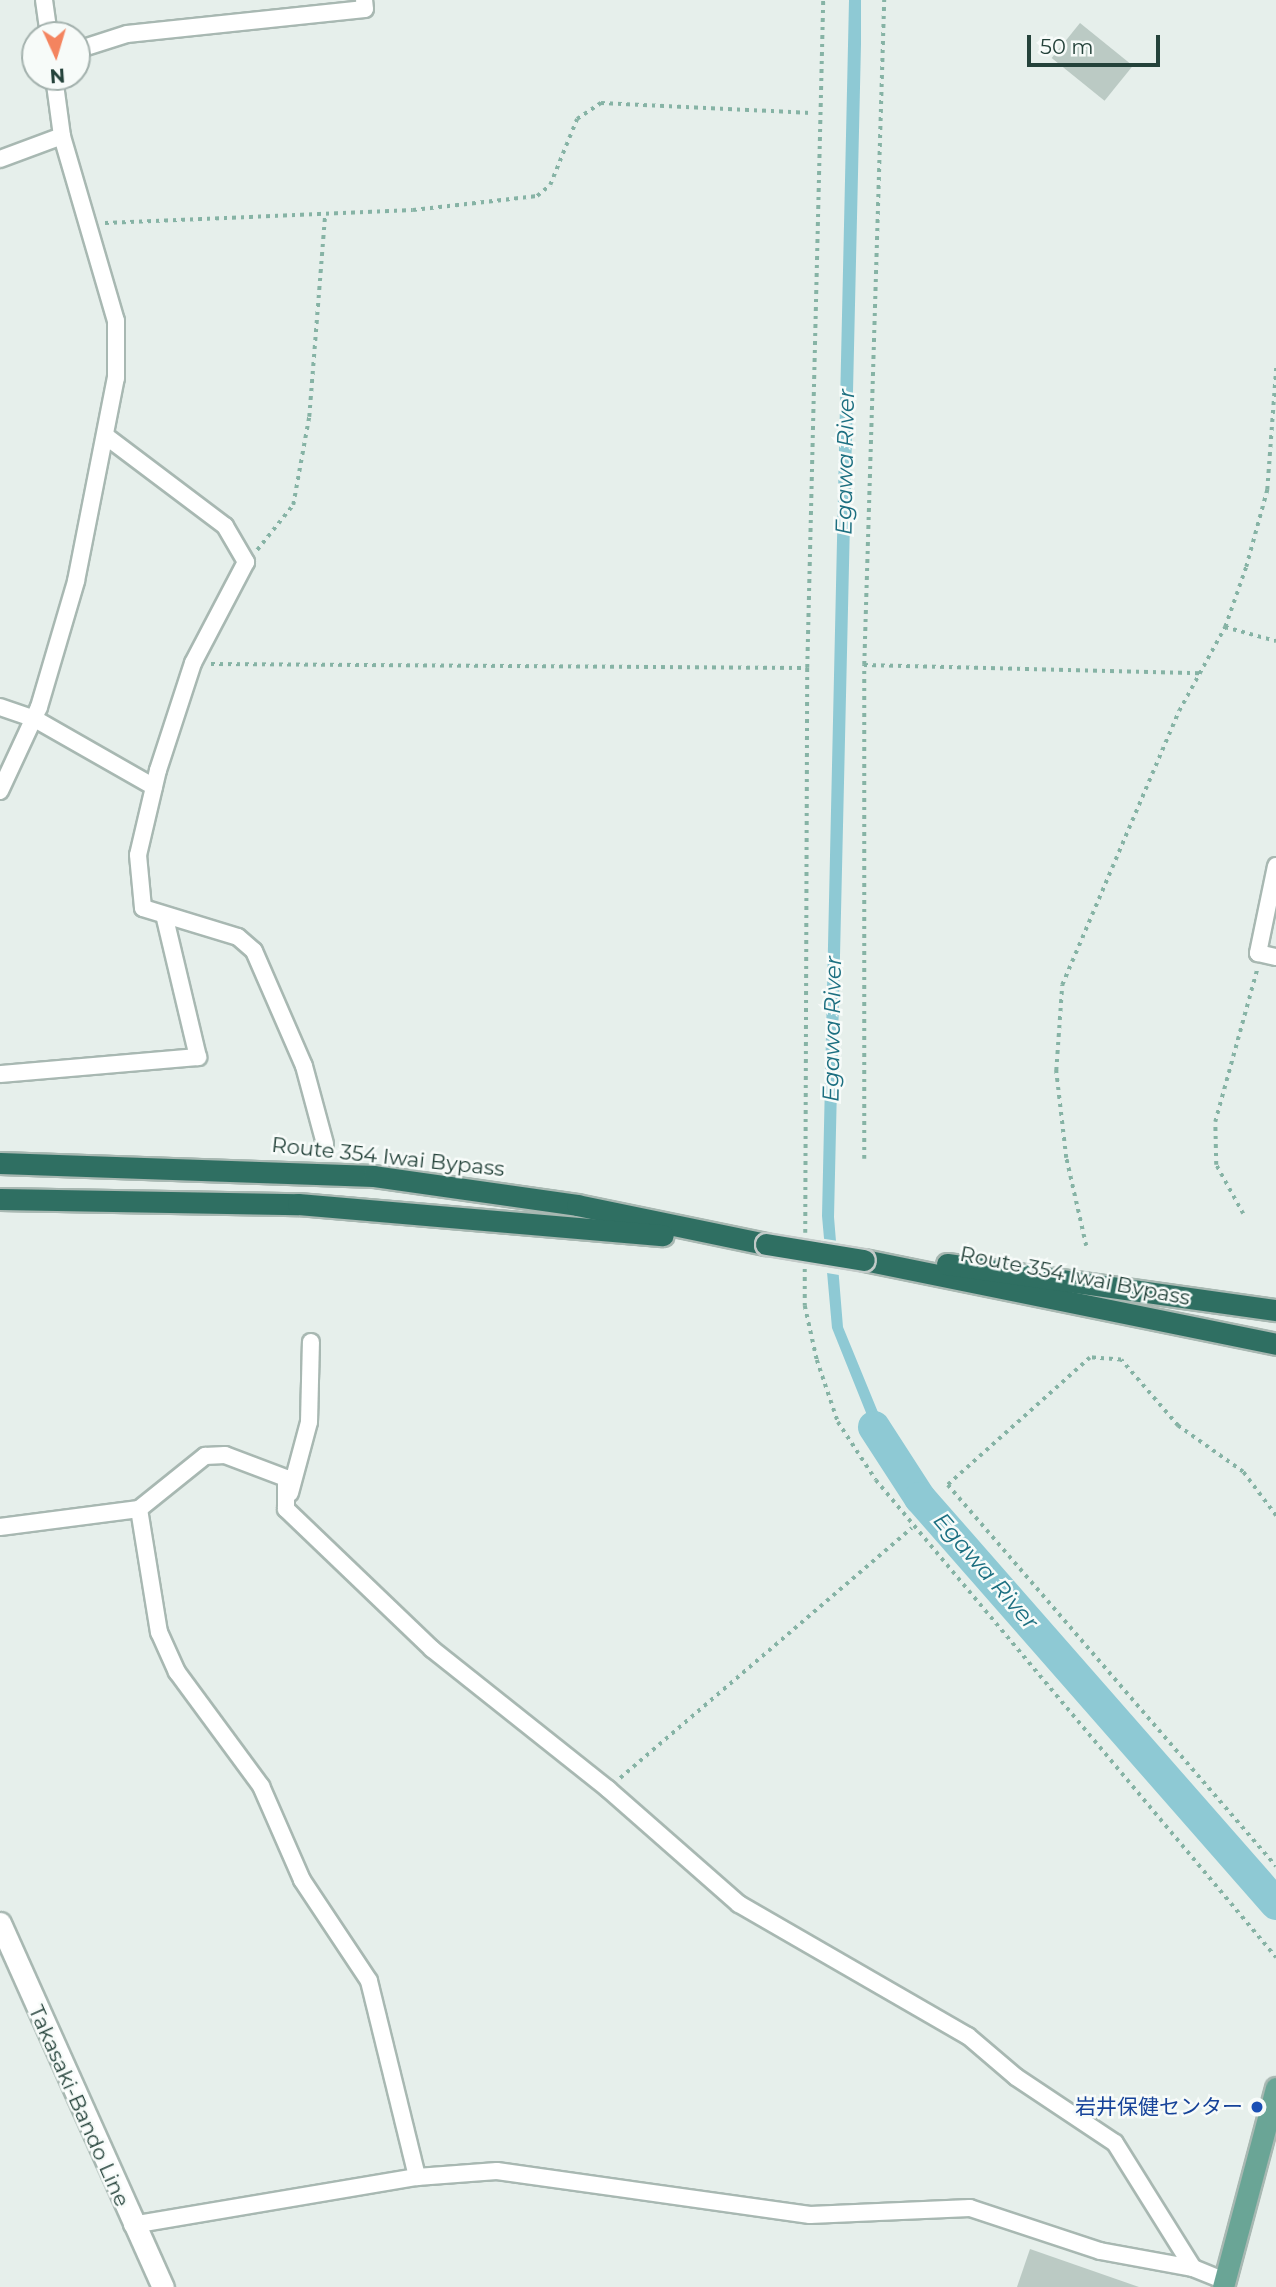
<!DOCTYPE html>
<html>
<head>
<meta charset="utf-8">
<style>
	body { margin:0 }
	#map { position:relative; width:1276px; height:2287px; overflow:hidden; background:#e6efeb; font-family:Montserrat,"Noto Sans JP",sans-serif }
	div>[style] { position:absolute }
	.water>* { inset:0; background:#8ec9d4 }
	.pier>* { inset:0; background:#e6efeb }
	.river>* { height:32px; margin:-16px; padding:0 16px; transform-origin:16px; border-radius:16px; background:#8ec9d4 }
	.building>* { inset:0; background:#bbcac4; transform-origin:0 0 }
	.path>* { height:3.5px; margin-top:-1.75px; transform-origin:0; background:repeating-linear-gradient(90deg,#86b3a5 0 3.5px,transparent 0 8.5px) }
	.roads { filter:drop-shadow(2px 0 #a8b8b2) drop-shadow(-2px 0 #a8b8b2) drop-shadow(0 2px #a8b8b2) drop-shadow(0 -2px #a8b8b2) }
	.street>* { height:16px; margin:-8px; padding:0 8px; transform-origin:8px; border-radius:8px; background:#fff }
	.secondary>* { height:21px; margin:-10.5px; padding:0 10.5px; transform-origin:10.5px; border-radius:10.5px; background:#fff }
	.primary>* { height:21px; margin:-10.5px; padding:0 10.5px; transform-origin:10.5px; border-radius:10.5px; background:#6aa596 }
	.highway>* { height:21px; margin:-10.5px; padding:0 10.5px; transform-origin:10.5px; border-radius:10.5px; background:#2f6f62 }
	.bridges { filter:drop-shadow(2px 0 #c2cac8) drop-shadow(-2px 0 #c2cac8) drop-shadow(0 2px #c2cac8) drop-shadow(0 -2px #c2cac8) }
	.highway-bridge>* { height:21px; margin:-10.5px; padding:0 10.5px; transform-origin:10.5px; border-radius:10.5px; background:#2f6f62 }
	.dots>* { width:19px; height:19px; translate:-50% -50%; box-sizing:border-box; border:4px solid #f7fbf9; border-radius:50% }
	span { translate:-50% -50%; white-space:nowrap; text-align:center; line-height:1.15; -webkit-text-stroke:5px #f7fbf9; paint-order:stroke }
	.street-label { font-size:21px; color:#24423a }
	.transit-label { font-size:21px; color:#164399 }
	.right { translate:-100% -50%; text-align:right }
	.water-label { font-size:23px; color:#1c6f80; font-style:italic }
	.north { position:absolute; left:21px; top:21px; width:70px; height:70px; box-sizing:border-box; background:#f7fbf9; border:2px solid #a3b1ad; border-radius:50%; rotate:176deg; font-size:19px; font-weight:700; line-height:28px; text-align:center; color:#24423a }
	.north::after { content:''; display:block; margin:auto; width:24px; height:32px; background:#f4845f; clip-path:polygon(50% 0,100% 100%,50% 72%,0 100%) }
	.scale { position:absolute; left:1027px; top:35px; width:133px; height:32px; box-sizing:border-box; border:4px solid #24423a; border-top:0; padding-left:9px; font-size:21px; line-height:24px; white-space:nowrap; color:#24423a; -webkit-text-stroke:5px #f7fbf9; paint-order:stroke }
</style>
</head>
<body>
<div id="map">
	<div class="water">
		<div style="clip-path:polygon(849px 0,861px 0,861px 44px,834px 1217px,843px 1327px,898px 1461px,887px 1465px,832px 1328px,822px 1216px)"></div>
	</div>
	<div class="pier">
		<div style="clip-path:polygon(819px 1238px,838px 1241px,839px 1275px,821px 1272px)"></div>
	</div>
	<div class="river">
		<div style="left:874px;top:1427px;width:85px;rotate:57.1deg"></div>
		<div style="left:920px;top:1498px;width:540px;rotate:48.75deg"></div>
	</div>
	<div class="building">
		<div style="left:1080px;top:23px;width:68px;height:45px;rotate:39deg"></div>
		<div style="clip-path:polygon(1030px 2249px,1139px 2287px,1017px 2287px)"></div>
	</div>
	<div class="path">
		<div style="left:105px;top:223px;width:308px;rotate:-2.4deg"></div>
		<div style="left:413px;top:210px;width:125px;rotate:-6.4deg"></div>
		<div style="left:537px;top:196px;width:17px;rotate:-40deg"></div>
		<div style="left:550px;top:185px;width:71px;rotate:-67.8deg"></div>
		<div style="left:577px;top:119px;width:29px;rotate:-34deg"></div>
		<div style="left:601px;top:103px;width:210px;rotate:2.7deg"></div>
		<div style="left:257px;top:550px;width:58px;rotate:-51.3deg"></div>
		<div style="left:293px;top:505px;width:89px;rotate:-79.7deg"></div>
		<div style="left:309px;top:417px;width:204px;rotate:-85.5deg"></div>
		<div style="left:1225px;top:627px;width:53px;rotate:15.4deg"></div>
		<div style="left:211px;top:664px;width:596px;rotate:0.38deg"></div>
		<div style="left:864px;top:665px;width:337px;rotate:1.4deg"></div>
		<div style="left:864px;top:1159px;width:494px;rotate:-90deg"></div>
		<div style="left:864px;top:665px;width:665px;rotate:-88.28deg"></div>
		<div style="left:1243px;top:1214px;width:56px;rotate:-118.9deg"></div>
		<div style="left:1216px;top:1165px;width:43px;rotate:-91.3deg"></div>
		<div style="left:1215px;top:1122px;width:158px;rotate:-74.6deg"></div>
		<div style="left:805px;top:1233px;width:565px;rotate:-89.8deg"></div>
		<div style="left:807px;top:668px;width:668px;rotate:-88.63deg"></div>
		<div style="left:1086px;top:1246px;width:90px;rotate:-102.8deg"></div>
		<div style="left:1066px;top:1158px;width:88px;rotate:-96.6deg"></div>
		<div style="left:1056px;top:1071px;width:86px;rotate:-86deg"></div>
		<div style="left:1062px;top:985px;width:298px;rotate:-66.9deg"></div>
		<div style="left:1179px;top:711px;width:96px;rotate:-61.3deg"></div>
		<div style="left:1225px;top:627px;width:64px;rotate:-70.7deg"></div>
		<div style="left:1246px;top:567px;width:80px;rotate:-74.7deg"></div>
		<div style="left:1267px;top:490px;width:122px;rotate:-85.8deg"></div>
		<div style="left:805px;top:1269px;width:37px;rotate:90deg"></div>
		<div style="left:805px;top:1306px;width:55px;rotate:77.5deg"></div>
		<div style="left:817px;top:1360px;width:65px;rotate:71.3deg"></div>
		<div style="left:838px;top:1422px;width:69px;rotate:56.8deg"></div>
		<div style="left:876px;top:1480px;width:623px;rotate:50.02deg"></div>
		<div style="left:1276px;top:1516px;width:55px;rotate:-126.9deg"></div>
		<div style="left:1243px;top:1472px;width:80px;rotate:-144.7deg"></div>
		<div style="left:1178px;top:1426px;width:87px;rotate:-130.8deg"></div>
		<div style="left:1121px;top:1360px;width:31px;rotate:-176deg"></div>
		<div style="left:1090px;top:1358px;width:191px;rotate:138.2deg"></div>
		<div style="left:948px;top:1485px;width:503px;rotate:49.28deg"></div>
		<div style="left:620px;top:1778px;width:384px;rotate:-40.6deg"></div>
	</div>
	<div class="roads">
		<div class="street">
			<div style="left:44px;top:0;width:35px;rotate:82deg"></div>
			<div style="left:77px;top:50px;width:52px;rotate:-17.7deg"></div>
			<div style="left:127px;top:34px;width:239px;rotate:-6deg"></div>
			<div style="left:365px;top:9px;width:9px;rotate:-96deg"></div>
			<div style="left:0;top:159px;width:66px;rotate:-20.4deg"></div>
			<div style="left:107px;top:437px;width:148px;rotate:37deg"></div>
			<div style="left:225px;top:526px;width:42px;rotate:59.7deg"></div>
			<div style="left:246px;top:562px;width:114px;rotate:117.7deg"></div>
			<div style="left:193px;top:663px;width:113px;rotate:108.1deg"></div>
			<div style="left:158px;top:770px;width:87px;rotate:103.2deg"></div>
			<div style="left:138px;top:855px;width:53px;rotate:84.6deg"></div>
			<div style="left:143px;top:908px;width:99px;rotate:17deg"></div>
			<div style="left:238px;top:937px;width:21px;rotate:41deg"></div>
			<div style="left:254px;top:951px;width:125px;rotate:66.5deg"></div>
			<div style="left:304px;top:1066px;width:81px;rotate:74.9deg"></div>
			<div style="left:0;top:707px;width:37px;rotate:19deg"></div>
			<div style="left:35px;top:719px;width:137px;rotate:29.7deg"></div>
			<div style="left:0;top:791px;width:93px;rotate:-65.1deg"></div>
			<div style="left:39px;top:707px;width:131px;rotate:-73.6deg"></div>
			<div style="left:76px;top:581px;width:207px;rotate:-78.9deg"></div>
			<div style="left:116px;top:378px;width:57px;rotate:-90deg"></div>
			<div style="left:116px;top:321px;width:193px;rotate:-106.3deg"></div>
			<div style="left:62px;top:136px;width:60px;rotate:-97.7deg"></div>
			<div style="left:1276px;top:866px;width:89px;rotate:101.7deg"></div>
			<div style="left:1258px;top:953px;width:18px;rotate:13deg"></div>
			<div style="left:0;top:1074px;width:199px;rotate:-4.9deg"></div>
			<div style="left:198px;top:1057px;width:143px;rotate:-103.4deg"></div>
			<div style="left:290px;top:1493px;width:73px;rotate:-75deg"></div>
			<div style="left:309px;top:1422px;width:80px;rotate:-88.6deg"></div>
			<div style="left:139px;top:1509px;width:125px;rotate:80.8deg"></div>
			<div style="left:159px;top:1632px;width:44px;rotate:65.8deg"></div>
			<div style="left:177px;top:1672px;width:142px;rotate:53.6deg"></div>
			<div style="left:261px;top:1786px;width:103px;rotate:66.4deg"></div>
			<div style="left:302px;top:1880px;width:121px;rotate:56.4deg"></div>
			<div style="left:369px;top:1981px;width:202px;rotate:76.2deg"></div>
			<div style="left:0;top:1527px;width:140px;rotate:-7.4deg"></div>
			<div style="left:139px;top:1509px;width:85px;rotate:-38.8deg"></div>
			<div style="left:205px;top:1456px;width:20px;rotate:-3deg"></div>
			<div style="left:225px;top:1455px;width:65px;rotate:20.7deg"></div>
			<div style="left:286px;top:1478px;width:31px;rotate:90deg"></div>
			<div style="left:286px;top:1509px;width:202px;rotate:43.8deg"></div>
			<div style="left:432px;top:1649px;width:225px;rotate:38.5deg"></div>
			<div style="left:608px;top:1789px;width:174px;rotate:41.3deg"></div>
			<div style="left:739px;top:1904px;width:264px;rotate:30deg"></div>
			<div style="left:968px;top:2036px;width:63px;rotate:40.5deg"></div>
			<div style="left:1016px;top:2077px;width:119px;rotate:33.7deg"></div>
			<div style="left:1115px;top:2143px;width:147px;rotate:58deg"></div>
			<div style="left:132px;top:2225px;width:289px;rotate:-9.6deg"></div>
			<div style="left:417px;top:2177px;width:80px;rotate:-4.3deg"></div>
			<div style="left:497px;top:2171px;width:316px;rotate:8deg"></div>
			<div style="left:810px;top:2215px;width:160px;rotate:-2.5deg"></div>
			<div style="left:970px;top:2208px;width:137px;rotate:18.3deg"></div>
			<div style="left:1100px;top:2251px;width:95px;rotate:10.4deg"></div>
			<div style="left:1193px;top:2268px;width:35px;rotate:22deg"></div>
		</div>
		<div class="secondary">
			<div style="left:0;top:1923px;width:399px;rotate:65.9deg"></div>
		</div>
		<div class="primary">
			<div style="left:1223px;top:2287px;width:206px;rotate:-75.1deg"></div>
		</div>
		<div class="highway">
			<div style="left:0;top:1163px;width:374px;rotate:2deg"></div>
			<div style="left:374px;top:1176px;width:205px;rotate:8.1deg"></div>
			<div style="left:577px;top:1205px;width:193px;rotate:11.7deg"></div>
			<div style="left:0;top:1199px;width:298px;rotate:1deg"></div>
			<div style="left:298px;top:1204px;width:366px;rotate:4.9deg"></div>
			<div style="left:864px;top:1260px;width:420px;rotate:11.5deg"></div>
			<div style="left:947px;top:1264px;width:332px;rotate:8deg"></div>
		</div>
	</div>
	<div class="bridges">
		<div class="highway-bridge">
			<div style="left:766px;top:1244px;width:99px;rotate:9.3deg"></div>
		</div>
	</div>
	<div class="dots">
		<div style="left:1257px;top:2107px;background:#1a4fb4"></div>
	</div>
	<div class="street-label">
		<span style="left:388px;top:1157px;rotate:6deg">Route 354 Iwai Bypass</span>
		<span style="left:1075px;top:1276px;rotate:11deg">Route 354 Iwai Bypass</span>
		<span style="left:79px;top:2106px;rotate:66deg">Takasaki-Bando Line</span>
	</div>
	<div class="transit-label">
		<span class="right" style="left:1243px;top:2107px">岩井保健センター</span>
	</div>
	<div class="water-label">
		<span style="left:845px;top:462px;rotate:-89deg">Egawa River</span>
		<span style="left:832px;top:1029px;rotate:-89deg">Egawa River</span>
		<span style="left:986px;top:1571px;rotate:49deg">Egawa River</span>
	</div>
	<div class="north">N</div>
	<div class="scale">50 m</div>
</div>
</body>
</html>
